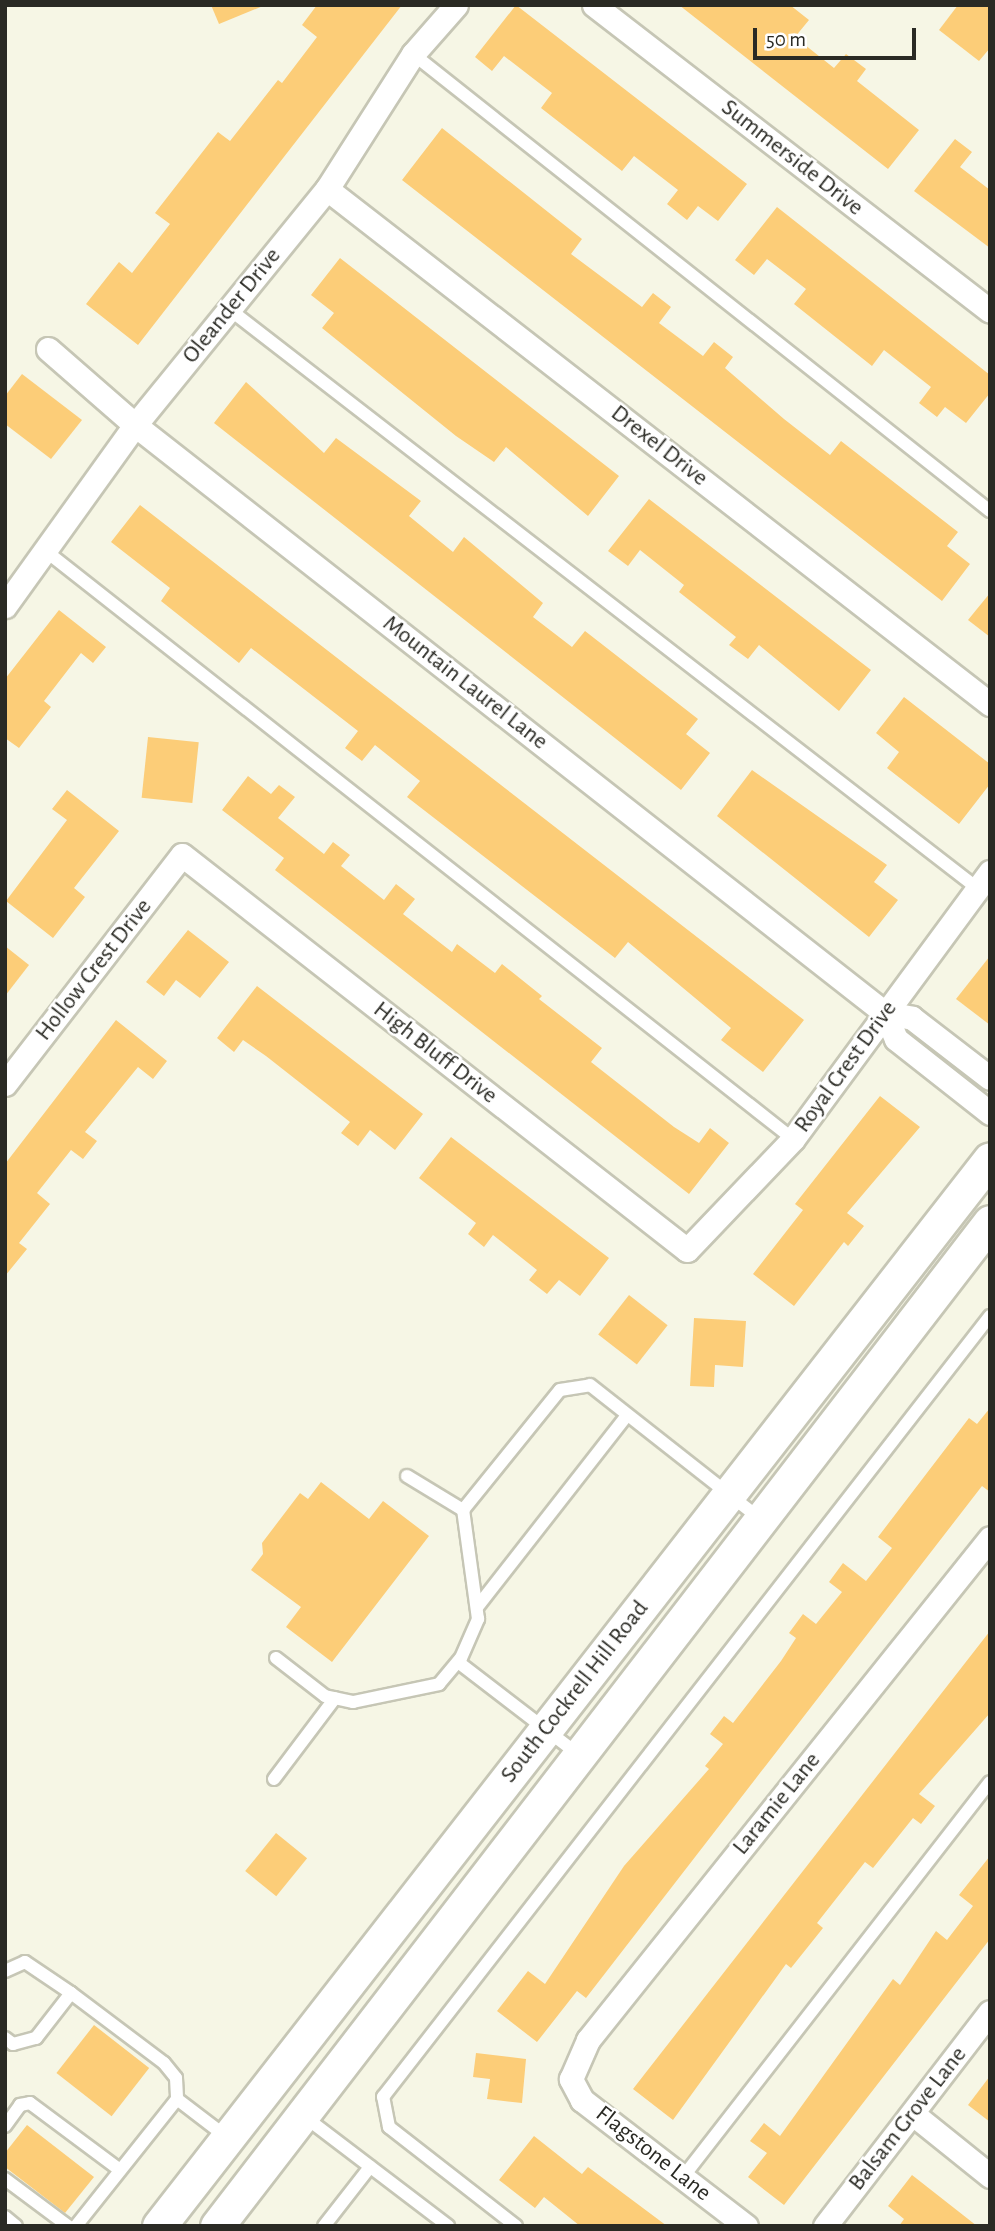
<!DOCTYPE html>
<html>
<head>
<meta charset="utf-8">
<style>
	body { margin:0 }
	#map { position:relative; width:995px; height:2231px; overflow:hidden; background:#f6f6e5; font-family:"Alegreya Sans",sans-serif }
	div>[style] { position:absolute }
	.building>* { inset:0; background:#fccd78; transform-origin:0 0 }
	.roads { filter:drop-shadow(2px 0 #c6c6b5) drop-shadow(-2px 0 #c6c6b5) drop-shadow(0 2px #c6c6b5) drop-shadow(0 -2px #c6c6b5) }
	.service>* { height:12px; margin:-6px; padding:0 6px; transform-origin:6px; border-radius:6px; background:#fff }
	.minor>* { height:23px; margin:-11.5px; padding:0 11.5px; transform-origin:11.5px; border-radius:11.5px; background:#fff }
	.secondary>* { height:33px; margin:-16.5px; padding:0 16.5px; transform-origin:16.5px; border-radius:16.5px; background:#fff }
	span { translate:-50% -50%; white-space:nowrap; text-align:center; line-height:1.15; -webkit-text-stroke:5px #fff; paint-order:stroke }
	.street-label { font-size:24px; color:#2a2a24 }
	.frame { position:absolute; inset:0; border:7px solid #2a2a24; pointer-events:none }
	.scale { position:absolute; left:753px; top:28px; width:163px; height:32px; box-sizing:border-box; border:4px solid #2a2a24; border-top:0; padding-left:9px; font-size:21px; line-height:24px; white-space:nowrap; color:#2a2a24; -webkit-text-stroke:5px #fff; paint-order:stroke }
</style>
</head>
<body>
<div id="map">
	<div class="building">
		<div style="clip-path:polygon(211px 5px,263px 5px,263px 6px,219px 24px)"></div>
		<div style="clip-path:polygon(317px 5px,402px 5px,138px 345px,86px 304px,119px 262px,132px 273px,170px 224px,155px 213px,218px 132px,230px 141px,278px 80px,282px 83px,317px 37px,302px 25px)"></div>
		<div style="clip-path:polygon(516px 5px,747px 184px,718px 221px,698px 206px,687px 220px,667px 204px,678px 190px,634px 156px,622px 171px,541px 108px,552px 93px,504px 56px,492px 71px,475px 57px)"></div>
		<div style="clip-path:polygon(679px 5px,790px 5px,809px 20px,795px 37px,834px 68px,846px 54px,866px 69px,857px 81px,919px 130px,888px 169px)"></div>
		<div style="clip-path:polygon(958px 5px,990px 5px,990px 48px,979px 61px,939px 30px)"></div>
		<div style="clip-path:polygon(442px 128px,582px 239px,571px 254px,642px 307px,653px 293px,671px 307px,659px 323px,703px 356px,714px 342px,733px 357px,725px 368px,784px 419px,830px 455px,841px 441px,958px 532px,947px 546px,970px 564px,942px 601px,402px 180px)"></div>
		<div style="clip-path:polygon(955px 139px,972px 152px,960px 167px,990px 190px,990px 248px,914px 191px)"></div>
		<div style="clip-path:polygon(777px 207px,990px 375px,990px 393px,966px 423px,945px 407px,937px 417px,919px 403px,931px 387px,884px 350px,872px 366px,794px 304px,806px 289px,767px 259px,754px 275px,735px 260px)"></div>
		<div style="clip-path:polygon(340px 258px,619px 476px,588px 516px,506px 447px,494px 462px,456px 436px,322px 328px,334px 313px,311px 295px)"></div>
		<div style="clip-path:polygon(22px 374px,82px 420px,51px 459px,5px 424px,5px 396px)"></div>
		<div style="clip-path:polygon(246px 382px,324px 453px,336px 438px,421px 501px,409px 516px,453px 552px,464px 537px,543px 603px,533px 617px,572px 647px,585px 631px,698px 719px,686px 734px,710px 753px,681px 790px,214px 423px)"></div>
		<div style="clip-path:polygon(649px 499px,871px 670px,839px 711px,759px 645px,748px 659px,729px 645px,736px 637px,679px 592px,684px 585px,640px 550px,628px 566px,608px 551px)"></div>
		<div style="clip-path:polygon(140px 505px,804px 1020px,763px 1072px,721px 1040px,731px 1028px,628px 942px,615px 958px,407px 797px,420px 781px,375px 745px,362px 761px,345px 748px,358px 731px,251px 648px,239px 663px,161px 601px,170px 588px,111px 542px)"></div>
		<div style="clip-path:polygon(990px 593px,990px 637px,968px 620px)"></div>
		<div style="clip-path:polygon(59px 610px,106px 647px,93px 663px,81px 653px,44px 701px,51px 707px,19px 748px,5px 738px,5px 679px)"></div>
		<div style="clip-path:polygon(904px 697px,990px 764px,990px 784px,959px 824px,887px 768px,899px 752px,876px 733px)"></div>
		<div style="left:148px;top:737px;width:51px;height:61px;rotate:6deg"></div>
		<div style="clip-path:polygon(752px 770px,887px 865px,874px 882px,898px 900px,869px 937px,717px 816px)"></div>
		<div style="clip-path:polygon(248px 776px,271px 794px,279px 785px,295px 797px,278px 818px,324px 854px,333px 842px,350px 855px,341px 866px,384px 900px,396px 884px,415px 899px,403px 914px,452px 952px,457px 944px,495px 973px,502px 964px,542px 996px,539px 999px,602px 1048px,591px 1062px,674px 1127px,699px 1143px,710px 1128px,729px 1143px,689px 1194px,275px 870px,284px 858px,222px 810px)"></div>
		<div style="clip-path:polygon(67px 790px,119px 831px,74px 888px,85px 897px,53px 938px,6px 901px,67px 820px,52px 809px)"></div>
		<div style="clip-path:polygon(188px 930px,229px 962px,200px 998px,176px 980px,164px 996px,146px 982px)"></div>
		<div style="clip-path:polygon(5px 946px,29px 965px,5px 996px)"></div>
		<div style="clip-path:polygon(990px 956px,990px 1025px,956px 999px)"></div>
		<div style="clip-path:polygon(257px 986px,423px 1114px,395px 1150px,370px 1130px,358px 1146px,341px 1133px,350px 1122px,266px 1056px,243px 1040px,234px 1052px,217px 1038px)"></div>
		<div style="clip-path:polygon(116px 1020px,167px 1061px,153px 1079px,138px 1067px,85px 1132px,97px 1141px,83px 1159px,71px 1150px,37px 1193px,50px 1204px,19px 1243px,27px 1249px,5px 1276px,5px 1164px)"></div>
		<div style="clip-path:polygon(880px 1096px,920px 1127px,847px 1213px,864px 1226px,848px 1246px,844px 1242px,794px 1306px,753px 1274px,803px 1210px,795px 1204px)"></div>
		<div style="clip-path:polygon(451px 1137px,609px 1258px,580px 1296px,559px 1280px,547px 1294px,529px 1280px,537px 1270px,493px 1235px,484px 1247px,468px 1234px,476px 1223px,419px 1178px)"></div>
		<div style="left:629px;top:1295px;width:49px;height:50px;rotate:38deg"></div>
		<div style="clip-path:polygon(694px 1318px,746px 1321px,743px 1367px,715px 1365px,714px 1387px,690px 1386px)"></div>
		<div style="clip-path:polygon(990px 1408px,990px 1492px,982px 1486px,586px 1998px,577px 1991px,537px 2042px,497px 2011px,528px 1971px,545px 1984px,624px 1866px,709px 1769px,705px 1766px,723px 1744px,710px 1734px,724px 1716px,733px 1723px,781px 1661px,796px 1638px,789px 1633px,803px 1614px,816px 1624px,842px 1592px,829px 1582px,843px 1563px,866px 1581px,892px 1548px,878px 1537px,969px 1418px,977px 1424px)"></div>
		<div style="clip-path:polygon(321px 1482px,369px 1519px,383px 1501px,429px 1536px,332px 1662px,286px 1627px,301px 1607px,251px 1570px,263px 1554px,262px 1543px,300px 1493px,308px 1499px)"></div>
		<div style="clip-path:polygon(990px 1631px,990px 1713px,919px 1794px,935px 1806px,921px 1824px,913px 1818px,873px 1868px,865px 1862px,817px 1923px,823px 1928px,791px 1968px,786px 1964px,673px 2120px,633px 2089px)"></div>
		<div style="left:276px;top:1833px;width:40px;height:49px;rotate:39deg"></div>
		<div style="clip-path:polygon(990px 1856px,990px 1939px,784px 2205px,748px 2177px,767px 2153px,750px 2141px,764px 2123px,780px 2136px,893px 1979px,900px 1985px,936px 1931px,947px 1940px,973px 1906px,959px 1895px)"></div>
		<div style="left:94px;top:2025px;width:70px;height:61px;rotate:38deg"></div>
		<div style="clip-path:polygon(476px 2053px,526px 2059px,522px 2103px,487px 2099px,490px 2079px,473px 2077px)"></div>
		<div style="clip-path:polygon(990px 2076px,990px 2122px,968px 2105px)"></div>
		<div style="clip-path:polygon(27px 2125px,94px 2177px,65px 2213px,5px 2167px,5px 2153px)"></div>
		<div style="clip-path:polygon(534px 2136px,582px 2174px,588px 2167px,667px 2226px,580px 2226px,544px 2197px,535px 2208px,499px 2180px)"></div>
		<div style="clip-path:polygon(912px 2175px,977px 2226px,899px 2226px,904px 2219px,888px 2206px)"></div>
	</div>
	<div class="roads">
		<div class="service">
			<div style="left:413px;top:54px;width:736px;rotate:38.38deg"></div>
			<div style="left:229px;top:309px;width:946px;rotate:37.74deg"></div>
			<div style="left:47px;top:552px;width:949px;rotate:38.2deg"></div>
			<div style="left:407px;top:1476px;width:66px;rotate:31.3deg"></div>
			<div style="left:478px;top:1606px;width:242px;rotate:-52deg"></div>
			<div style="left:276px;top:1658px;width:62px;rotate:37.8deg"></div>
			<div style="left:325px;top:1696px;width:29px;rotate:12deg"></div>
			<div style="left:353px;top:1702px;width:88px;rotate:-11.8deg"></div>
			<div style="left:439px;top:1684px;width:34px;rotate:-50deg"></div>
			<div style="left:461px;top:1658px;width:43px;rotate:-66.4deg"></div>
			<div style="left:478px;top:1619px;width:110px;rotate:-97.8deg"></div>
			<div style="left:463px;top:1510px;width:154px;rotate:-51.1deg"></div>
			<div style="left:560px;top:1390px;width:30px;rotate:-9deg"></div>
			<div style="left:590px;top:1385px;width:216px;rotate:38.2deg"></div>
			<div style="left:458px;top:1662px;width:151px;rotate:37.5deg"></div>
			<div style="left:274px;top:1779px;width:101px;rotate:-53deg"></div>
			<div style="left:5px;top:1971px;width:22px;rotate:-24deg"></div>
			<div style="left:25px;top:1962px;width:55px;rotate:34deg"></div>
			<div style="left:71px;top:1993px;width:116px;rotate:37deg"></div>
			<div style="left:164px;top:2063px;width:19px;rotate:51deg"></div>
			<div style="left:176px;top:2078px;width:21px;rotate:87deg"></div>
			<div style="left:177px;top:2099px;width:64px;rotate:37.4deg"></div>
			<div style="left:5px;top:2038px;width:10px;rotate:37deg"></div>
			<div style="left:13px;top:2044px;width:24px;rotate:-15deg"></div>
			<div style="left:36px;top:2038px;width:57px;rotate:-52.1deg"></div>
			<div style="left:305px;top:2117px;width:180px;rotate:37.3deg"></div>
			<div style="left:5px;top:2126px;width:26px;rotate:-54deg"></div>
			<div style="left:20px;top:2105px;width:10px;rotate:-11deg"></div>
			<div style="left:30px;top:2103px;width:112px;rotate:36.7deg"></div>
			<div style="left:683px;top:2177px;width:500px;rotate:-52.15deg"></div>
			<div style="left:5px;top:2179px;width:79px;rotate:36.7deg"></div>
			<div style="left:5px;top:2217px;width:14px;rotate:39deg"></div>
			<div style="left:76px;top:2226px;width:162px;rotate:-51.5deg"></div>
			<div style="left:324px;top:2226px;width:75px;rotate:-52.1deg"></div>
			<div style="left:516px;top:2226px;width:161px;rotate:-142.1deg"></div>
			<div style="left:389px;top:2127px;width:31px;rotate:-101deg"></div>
			<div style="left:383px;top:2097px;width:989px;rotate:-52.15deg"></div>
		</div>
		<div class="minor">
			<div style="left:594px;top:5px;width:500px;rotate:37.69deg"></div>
			<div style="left:327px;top:189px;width:840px;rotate:37.84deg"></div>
			<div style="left:48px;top:349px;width:116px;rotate:41.1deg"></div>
			<div style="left:135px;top:425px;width:953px;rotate:38.1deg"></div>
			<div style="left:885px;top:1013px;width:27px;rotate:10deg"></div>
			<div style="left:912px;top:1018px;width:98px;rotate:37.6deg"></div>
			<div style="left:5px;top:606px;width:223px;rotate:-54.3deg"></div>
			<div style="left:135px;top:425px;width:304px;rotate:-50.9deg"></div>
			<div style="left:327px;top:189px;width:160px;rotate:-57.5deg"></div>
			<div style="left:413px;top:54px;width:65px;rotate:-48.7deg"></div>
			<div style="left:885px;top:1013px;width:28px;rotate:67deg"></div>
			<div style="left:896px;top:1039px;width:120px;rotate:38.2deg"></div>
			<div style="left:5px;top:1084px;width:289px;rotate:-52.3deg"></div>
			<div style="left:182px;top:855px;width:641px;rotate:38.03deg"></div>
			<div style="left:687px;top:1250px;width:153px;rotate:-46.3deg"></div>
			<div style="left:793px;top:1139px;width:332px;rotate:-53.6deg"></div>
			<div style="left:913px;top:2114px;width:99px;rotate:38.8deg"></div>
			<div style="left:746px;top:2226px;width:207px;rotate:-142.5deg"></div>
			<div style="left:582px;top:2100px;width:24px;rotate:-118deg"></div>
			<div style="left:571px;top:2079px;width:43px;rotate:-66.4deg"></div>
			<div style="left:588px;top:2040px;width:643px;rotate:-51.31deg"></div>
			<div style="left:825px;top:2226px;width:270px;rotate:-52.4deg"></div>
		</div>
		<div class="secondary">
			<div style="left:159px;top:2226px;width:1352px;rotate:-52.09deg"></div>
			<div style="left:217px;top:2226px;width:1267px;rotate:-52.41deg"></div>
		</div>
	</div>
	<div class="street-label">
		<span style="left:792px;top:158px;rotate:38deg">Summerside Drive</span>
		<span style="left:232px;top:306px;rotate:-51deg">Oleander Drive</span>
		<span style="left:659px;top:446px;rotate:38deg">Drexel Drive</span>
		<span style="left:465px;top:683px;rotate:38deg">Mountain Laurel Lane</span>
		<span style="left:94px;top:970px;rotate:-52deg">Hollow Crest Drive</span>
		<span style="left:435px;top:1053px;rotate:38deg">High Bluff Drive</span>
		<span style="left:846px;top:1067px;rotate:-54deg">Royal Crest Drive</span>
		<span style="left:575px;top:1692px;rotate:-52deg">South Cockrell Hill Road</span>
		<span style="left:777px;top:1804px;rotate:-51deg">Laramie Lane</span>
		<span style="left:908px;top:2119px;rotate:-52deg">Balsam Grove Lane</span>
		<span style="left:653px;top:2154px;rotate:38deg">Flagstone Lane</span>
	</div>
	<div class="frame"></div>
	<div class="scale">50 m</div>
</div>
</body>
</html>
